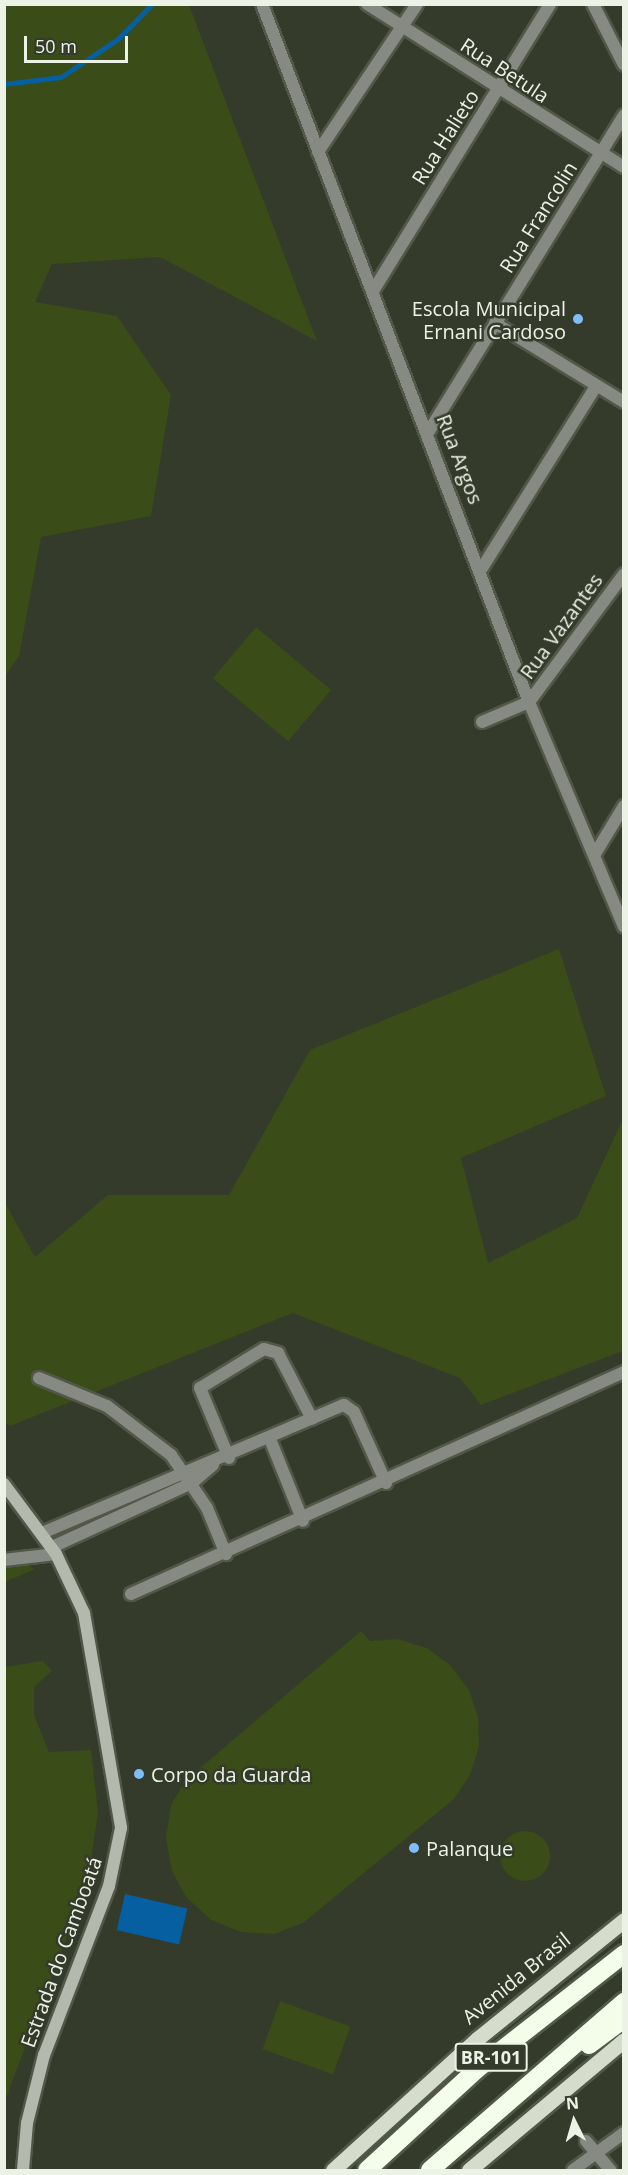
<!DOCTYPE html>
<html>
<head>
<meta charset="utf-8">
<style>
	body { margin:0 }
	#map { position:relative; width:628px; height:2175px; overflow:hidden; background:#343b2b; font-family:"Open Sans",sans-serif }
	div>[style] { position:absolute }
	.green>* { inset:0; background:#3a4c17; transform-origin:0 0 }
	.round { border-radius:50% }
	.water>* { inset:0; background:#065fa0; transform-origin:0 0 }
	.stream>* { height:4.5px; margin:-2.25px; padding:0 2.25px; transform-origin:2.25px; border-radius:2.25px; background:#065fa0 }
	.roads { filter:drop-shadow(2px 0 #525849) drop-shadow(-2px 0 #525849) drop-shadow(0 2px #525849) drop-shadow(0 -2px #525849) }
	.minor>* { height:12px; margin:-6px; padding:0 6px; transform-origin:6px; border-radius:6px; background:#878a82 }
	.secondary>* { height:12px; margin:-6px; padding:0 6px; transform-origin:6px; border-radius:6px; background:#b3b9ac }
	.primary>* { height:15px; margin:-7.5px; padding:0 7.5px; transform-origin:7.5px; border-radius:7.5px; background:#d5dccc }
	.motorway>* { height:18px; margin:-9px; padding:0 9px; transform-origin:9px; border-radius:9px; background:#f4fde9 }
	.dots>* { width:16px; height:16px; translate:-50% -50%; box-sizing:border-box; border:3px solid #343b2b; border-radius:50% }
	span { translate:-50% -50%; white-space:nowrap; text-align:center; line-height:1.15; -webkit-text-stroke:5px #343b2b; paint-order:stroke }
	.shield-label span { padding:2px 4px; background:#343b2b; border:2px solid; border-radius:4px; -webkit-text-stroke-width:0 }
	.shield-label { font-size:18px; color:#edf2e7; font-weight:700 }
	.street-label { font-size:20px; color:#edf2e7 }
	.poi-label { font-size:20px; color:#edf2e7 }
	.right { translate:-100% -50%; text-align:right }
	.left { translate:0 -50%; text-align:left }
	.frame { position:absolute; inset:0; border:6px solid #edf2e7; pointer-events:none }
	.north { position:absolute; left:544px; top:2091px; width:60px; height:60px; -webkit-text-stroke:4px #343b2b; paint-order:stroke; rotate:355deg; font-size:16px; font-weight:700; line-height:24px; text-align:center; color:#edf2e7 }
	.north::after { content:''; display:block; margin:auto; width:21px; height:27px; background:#edf2e7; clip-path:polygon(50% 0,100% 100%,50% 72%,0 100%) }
	.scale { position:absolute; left:24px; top:36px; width:104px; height:27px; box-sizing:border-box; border:3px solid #edf2e7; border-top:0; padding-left:8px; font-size:18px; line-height:21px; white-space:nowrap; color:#edf2e7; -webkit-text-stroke:4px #343b2b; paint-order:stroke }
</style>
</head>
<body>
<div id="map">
	<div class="green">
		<div style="clip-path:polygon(5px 4px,189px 5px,317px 341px,160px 257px,52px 264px,35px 302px,117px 316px,171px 395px,151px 516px,41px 537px,19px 656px,5px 676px)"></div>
		<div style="left:256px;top:627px;width:98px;height:67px;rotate:40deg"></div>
		<div style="clip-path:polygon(559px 949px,606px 1096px,461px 1158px,488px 1263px,577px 1218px,623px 1119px,623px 1351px,481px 1405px,460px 1378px,293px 1313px,10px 1426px,4px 1422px,4px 1201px,35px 1257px,108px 1195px,229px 1195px,310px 1050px)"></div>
		<div style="clip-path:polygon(23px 1563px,35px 1569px,5px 1582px,5px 1566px)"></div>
		<div style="clip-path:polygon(361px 1631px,370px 1641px,397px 1639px,427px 1648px,450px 1665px,469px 1690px,478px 1717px,479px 1747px,470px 1775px,454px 1799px,303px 1923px,274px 1934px,241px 1932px,211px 1920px,186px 1897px,172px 1871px,166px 1838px,171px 1805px,186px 1780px)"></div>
		<div style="clip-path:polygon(43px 1661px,52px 1671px,34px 1687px,34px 1715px,49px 1752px,91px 1750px,98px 1812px,88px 1881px,5px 2101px,5px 1667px)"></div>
		<div class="round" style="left:500px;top:1831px;width:50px;height:50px"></div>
		<div style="left:280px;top:2001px;width:75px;height:51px;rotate:20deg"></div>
	</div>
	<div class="water">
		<div style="left:125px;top:1894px;width:64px;height:37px;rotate:13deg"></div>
	</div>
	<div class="stream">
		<div style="left:4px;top:84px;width:57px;rotate:-7deg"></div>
		<div style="left:61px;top:77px;width:69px;rotate:-33.7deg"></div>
		<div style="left:118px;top:39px;width:49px;rotate:-45.8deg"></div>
	</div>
	<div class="roads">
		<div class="minor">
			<div style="left:262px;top:4px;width:747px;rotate:69.07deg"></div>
			<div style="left:529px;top:702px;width:244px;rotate:67.1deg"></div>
			<div style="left:367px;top:4px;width:304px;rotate:32.4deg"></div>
			<div style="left:593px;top:4px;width:68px;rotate:63.1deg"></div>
			<div style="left:318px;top:152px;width:178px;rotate:-56.2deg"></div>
			<div style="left:373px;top:291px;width:337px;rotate:-58.3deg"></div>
			<div style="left:495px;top:323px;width:151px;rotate:31.5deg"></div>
			<div style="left:429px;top:431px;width:371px;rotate:-58.3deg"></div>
			<div style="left:482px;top:568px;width:215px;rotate:-57.9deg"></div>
			<div style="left:482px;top:722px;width:51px;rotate:-23.1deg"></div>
			<div style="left:529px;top:702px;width:159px;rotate:-53.4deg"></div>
			<div style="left:595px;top:854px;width:56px;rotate:-58.9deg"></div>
			<div style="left:39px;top:1378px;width:74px;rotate:22.4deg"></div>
			<div style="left:107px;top:1406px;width:81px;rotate:37.4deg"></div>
			<div style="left:171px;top:1455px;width:64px;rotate:55.8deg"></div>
			<div style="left:207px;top:1508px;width:50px;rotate:67.6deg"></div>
			<div style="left:270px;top:1439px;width:88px;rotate:68.1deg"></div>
			<div style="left:229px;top:1458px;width:76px;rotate:-112.5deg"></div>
			<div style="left:200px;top:1388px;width:75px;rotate:-31.4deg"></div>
			<div style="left:264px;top:1349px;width:15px;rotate:16deg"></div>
			<div style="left:278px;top:1353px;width:74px;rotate:62.7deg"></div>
			<div style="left:42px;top:1533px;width:328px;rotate:-23deg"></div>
			<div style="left:344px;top:1405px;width:12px;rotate:35deg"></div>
			<div style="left:354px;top:1412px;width:78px;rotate:65.7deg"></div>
			<div style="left:52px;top:1547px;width:154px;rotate:-24.6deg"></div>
			<div style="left:192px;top:1483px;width:28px;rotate:-41deg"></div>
			<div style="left:4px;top:1560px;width:52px;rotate:-6.6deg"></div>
			<div style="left:131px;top:1594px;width:541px;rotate:-24.24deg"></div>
			<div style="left:586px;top:2141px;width:38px;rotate:50deg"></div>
			<div style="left:573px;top:2170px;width:63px;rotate:-36deg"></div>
		</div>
		<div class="secondary">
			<div style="left:4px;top:1484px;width:87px;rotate:53.4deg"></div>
			<div style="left:56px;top:1554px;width:65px;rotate:64.6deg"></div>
			<div style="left:84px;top:1613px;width:218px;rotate:80.2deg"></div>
			<div style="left:121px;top:1828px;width:59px;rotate:101.7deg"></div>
			<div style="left:109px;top:1886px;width:181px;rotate:111deg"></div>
			<div style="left:44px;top:2055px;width:70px;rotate:104deg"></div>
			<div style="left:27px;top:2123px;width:47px;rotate:94.9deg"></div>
		</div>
		<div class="primary">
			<div style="left:333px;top:2170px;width:195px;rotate:-42.3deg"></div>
			<div style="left:477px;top:2039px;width:189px;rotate:-39deg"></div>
			<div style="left:469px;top:2170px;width:202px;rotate:-40deg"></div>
		</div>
		<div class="motorway">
			<div style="left:589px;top:2045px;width:44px;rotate:-36.6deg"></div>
			<div style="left:367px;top:2170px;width:148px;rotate:-42.5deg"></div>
			<div style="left:476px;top:2070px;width:188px;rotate:-38.1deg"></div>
			<div style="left:430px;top:2170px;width:257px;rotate:-40.9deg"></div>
		</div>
	</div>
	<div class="dots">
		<div style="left:578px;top:319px;background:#7fbdfa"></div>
		<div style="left:139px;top:1774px;background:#7fbdfa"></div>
		<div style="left:414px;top:1848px;background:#7fbdfa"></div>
	</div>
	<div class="shield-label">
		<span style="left:491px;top:2057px">BR-101</span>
	</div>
	<div class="street-label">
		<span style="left:505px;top:70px;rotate:33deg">Rua Betula</span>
		<span style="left:445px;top:137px;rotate:-58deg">Rua Halieto</span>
		<span style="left:538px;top:217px;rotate:-58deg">Rua Francolin</span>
		<span style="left:460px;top:459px;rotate:69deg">Rua Argos</span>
		<span style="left:561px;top:626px;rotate:-54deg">Rua Vazantes</span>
		<span style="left:61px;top:1952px;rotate:-70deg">Estrada do Camboatá</span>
		<span style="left:516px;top:1978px;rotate:-39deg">Avenida Brasil</span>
	</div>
	<div class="poi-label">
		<span class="right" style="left:566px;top:320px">Escola Municipal<br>Ernani Cardoso</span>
		<span class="left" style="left:151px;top:1774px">Corpo da Guarda</span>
		<span class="left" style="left:426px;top:1848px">Palanque</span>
	</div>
	<div class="frame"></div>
	<div class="north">N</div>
	<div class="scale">50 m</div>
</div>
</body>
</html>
